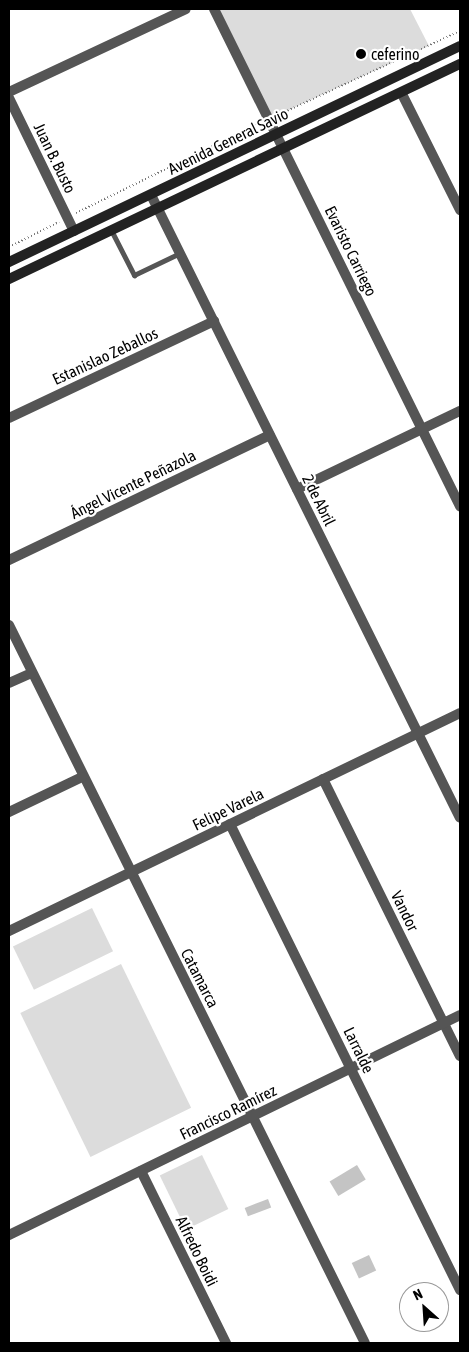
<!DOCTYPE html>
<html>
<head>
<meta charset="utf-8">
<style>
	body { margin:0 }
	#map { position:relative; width:469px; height:1352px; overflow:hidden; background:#fff; font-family:"Asap Condensed",sans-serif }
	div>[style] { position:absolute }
	.green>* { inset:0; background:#dcdcdc; transform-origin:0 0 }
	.building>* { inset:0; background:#c4c4c4; transform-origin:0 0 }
	.path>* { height:2px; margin-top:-1px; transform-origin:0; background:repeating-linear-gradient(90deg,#777 0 1px,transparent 0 3.5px) }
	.lane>* { height:5px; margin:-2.5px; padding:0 2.5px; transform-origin:2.5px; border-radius:2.5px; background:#555 }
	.street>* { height:10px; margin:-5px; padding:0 5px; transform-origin:5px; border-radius:5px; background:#555 }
	.secondary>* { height:10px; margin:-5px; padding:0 5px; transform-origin:5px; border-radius:5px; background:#222 }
	.dots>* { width:14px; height:14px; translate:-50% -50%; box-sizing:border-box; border:2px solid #fff; border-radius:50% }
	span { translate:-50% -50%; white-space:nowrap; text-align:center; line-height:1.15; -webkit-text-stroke:4.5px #fff; paint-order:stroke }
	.poi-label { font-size:16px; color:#000 }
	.left { translate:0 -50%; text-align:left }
	.street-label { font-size:16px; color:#000 }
	.frame { position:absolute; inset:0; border:10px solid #000; pointer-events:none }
	.north { position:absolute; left:399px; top:1282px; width:50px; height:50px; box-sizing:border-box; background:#fff; border:1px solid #999; border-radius:50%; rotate:334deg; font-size:14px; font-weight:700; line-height:20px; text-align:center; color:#000 }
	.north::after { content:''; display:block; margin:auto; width:18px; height:22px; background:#000; clip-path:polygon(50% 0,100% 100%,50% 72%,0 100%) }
</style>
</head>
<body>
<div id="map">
	<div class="green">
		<div style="clip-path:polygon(214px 9px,410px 9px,429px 46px,269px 119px)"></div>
		<div style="left:92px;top:908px;width:48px;height:88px;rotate:64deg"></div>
		<div style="left:121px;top:964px;width:160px;height:112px;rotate:64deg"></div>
		<div style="left:202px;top:1155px;width:60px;height:47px;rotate:64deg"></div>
	</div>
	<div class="building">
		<div style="left:357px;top:1165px;width:17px;height:32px;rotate:59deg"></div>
		<div style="left:268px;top:1199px;width:9px;height:25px;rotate:69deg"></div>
		<div style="left:369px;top:1255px;width:17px;height:19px;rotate:65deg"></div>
	</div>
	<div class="path">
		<div style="left:278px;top:115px;width:200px;rotate:-24.8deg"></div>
		<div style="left:76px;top:213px;width:203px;rotate:-26.1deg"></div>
		<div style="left:9px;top:247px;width:56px;rotate:-26.6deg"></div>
	</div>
	<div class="lane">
		<div style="left:111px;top:230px;width:51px;rotate:62.9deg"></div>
		<div style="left:134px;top:275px;width:51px;rotate:-25.6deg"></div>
	</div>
	<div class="street">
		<div style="left:214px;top:9px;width:555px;rotate:63.67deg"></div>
		<div style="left:9px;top:92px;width:195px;rotate:-25.1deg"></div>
		<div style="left:402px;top:94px;width:130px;rotate:63.4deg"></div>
		<div style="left:9px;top:98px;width:148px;rotate:64deg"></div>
		<div style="left:151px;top:195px;width:695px;rotate:63.62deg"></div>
		<div style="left:9px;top:418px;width:227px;rotate:-25.3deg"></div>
		<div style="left:297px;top:489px;width:181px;rotate:-25.6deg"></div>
		<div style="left:9px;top:560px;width:289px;rotate:-25.6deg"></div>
		<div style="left:9px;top:625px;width:801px;rotate:63.63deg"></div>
		<div style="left:9px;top:683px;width:24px;rotate:-24deg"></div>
		<div style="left:323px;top:779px;width:309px;rotate:63.7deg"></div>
		<div style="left:9px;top:812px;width:81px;rotate:-25.6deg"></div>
		<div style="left:230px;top:824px;width:520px;rotate:63.73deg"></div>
		<div style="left:9px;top:931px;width:501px;rotate:-25.8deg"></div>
		<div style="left:141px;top:1171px;width:192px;rotate:63.7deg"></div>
		<div style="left:9px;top:1235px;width:502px;rotate:-26deg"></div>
	</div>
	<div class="secondary">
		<div style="left:9px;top:262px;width:500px;rotate:-25.59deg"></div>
		<div style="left:9px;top:279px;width:500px;rotate:-25.5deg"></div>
	</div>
	<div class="dots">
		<div style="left:361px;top:54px;background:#000"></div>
	</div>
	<div class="poi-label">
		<span class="left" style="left:371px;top:54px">ceferino</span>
	</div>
	<div class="street-label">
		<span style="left:228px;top:141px;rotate:-26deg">Avenida General Savio</span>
		<span style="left:55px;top:158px;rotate:64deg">Juan B. Busto</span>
		<span style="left:351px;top:251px;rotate:64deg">Evaristo Carriego</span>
		<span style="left:105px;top:356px;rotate:-25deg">Estanislao Zeballos</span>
		<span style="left:133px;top:484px;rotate:-26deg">Ángel Vicente Peñazola</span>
		<span style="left:319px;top:500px;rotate:64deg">2 de Abril</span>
		<span style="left:228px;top:809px;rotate:-26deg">Felipe Varela</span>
		<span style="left:405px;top:911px;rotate:64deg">Vandor</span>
		<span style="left:200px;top:978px;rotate:63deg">Catamarca</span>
		<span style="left:359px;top:1050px;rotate:64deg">Larralde</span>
		<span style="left:228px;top:1112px;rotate:-26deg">Francisco Ramírez</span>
		<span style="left:197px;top:1251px;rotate:64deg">Alfredo Boidi</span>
	</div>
	<div class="frame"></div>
	<div class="north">N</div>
</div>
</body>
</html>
